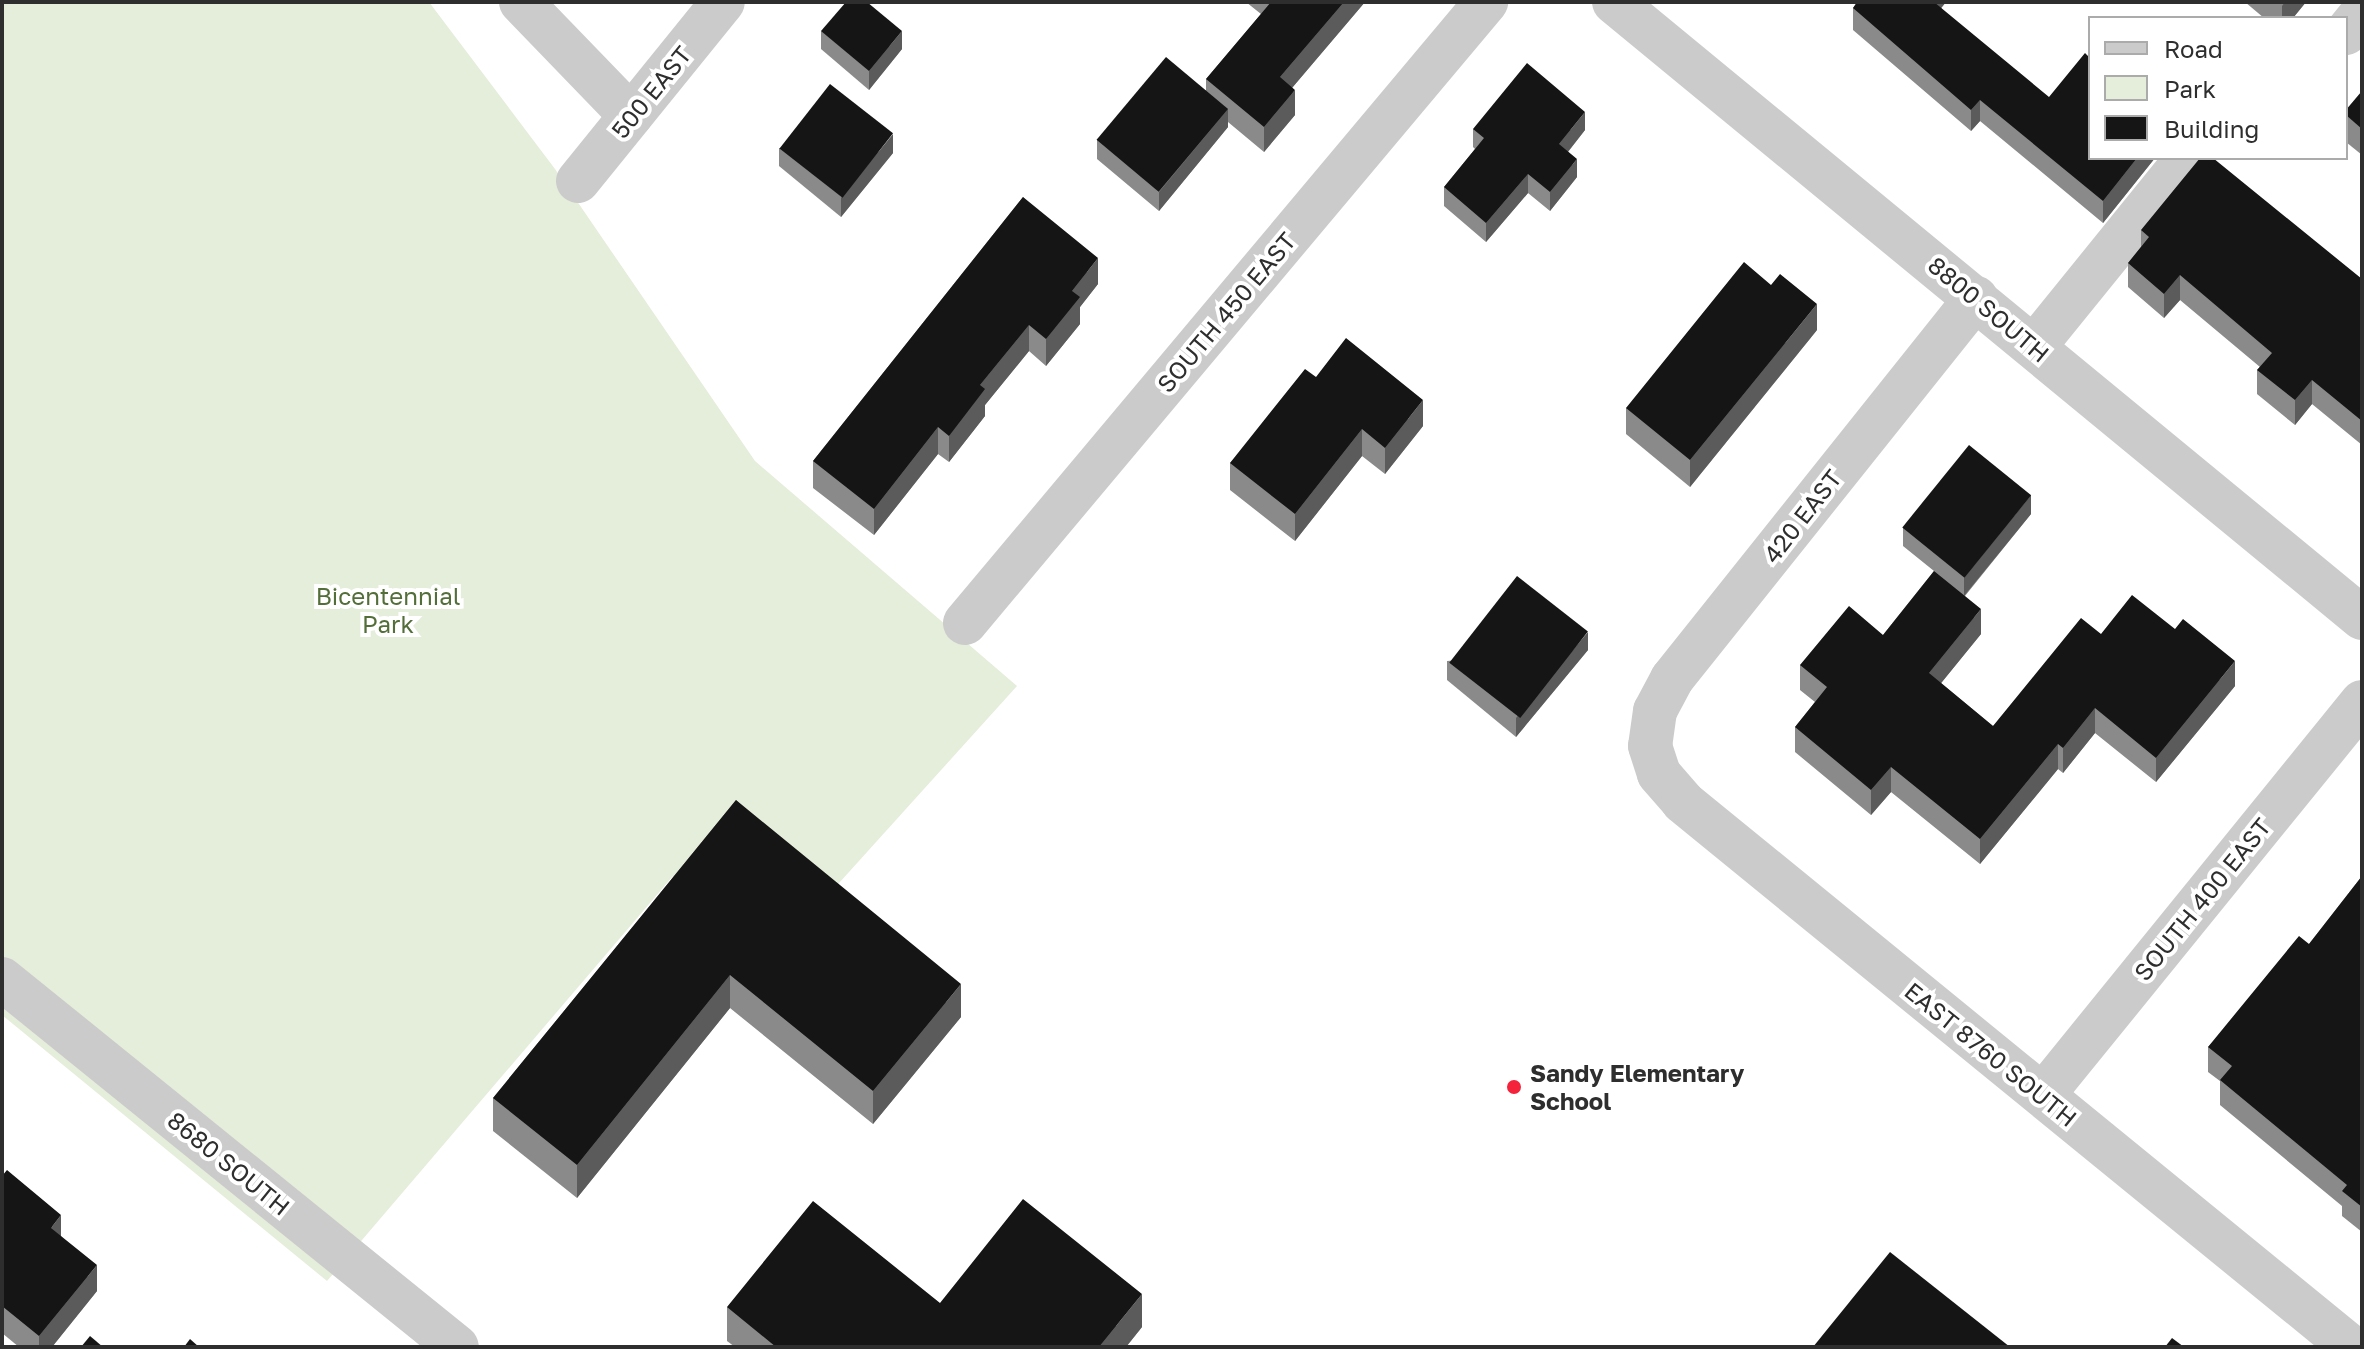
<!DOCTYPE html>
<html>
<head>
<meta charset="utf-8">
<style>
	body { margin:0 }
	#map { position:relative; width:2364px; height:1349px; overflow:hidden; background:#fff; font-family:"Golos Text",sans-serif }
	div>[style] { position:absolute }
	.green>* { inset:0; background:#e5eddb }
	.minor>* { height:44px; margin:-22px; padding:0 22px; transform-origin:22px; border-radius:22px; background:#cbcbcb }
	.wall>* { inset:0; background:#8a8a8a }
	.shaded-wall>* { inset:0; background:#5b5b5b }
	.building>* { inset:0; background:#151515; transform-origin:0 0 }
	.dots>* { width:22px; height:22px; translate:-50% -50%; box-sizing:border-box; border:4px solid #fff; border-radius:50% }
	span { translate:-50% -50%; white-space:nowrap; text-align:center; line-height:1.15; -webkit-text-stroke:8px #fff; paint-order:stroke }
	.street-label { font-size:24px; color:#2e2e2e }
	.park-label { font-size:24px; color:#536e38 }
	.poi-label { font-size:24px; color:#2e2e2e; font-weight:700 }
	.left { translate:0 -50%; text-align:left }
	.frame { position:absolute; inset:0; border:4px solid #2e2e2e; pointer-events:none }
	.legend { position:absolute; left:2088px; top:16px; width:260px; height:144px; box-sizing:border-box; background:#fff; border:2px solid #ababab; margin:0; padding:10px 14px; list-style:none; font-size:24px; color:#2e2e2e }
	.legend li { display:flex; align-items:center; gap:16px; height:40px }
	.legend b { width:40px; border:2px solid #ababab }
</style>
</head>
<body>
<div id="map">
	<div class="green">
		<div style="clip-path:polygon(2px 2px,429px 2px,555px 169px,755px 461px,1017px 686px,774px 955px,673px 876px,327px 1281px,2px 1015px)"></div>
	</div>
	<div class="minor">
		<div style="left:521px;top:2px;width:158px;rotate:46deg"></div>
		<div style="left:1614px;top:2px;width:969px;rotate:39.47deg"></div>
		<div style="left:2346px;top:33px;width:26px;rotate:-51deg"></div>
		<div style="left:578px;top:181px;width:230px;rotate:-51deg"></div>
		<div style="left:1976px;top:298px;width:487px;rotate:128.6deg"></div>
		<div style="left:1672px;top:679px;width:36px;rotate:118deg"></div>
		<div style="left:1655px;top:711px;width:35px;rotate:98deg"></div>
		<div style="left:1650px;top:746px;width:29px;rotate:72deg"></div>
		<div style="left:1659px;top:774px;width:37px;rotate:49deg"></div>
		<div style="left:1683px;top:802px;width:862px;rotate:39.21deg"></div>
		<div style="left:2034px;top:347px;width:243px;rotate:-51deg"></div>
		<div style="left:965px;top:623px;width:811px;rotate:-50deg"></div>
		<div style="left:2px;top:979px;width:585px;rotate:38.97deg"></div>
		<div style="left:2043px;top:1095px;width:506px;rotate:-50.93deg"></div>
	</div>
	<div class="wall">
		<div style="clip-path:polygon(1246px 2px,1365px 2px,1292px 88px,1295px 115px,1264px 152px,1228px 122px,1228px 127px,1159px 211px,1097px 159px,1097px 140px,1206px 90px,1206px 79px,1261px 14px)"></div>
		<div style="clip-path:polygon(1858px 2px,1946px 2px,1941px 8px,2090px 158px,2155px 158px,2103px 223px,1980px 121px,1971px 131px,1853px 30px,1853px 8px)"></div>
		<div style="clip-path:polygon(2245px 2px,2306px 2px,2293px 18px,2264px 18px)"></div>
		<div style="clip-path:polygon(821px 31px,902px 49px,869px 90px,821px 49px)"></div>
		<div style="clip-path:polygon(2362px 91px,2362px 155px,2346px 142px,2346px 110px)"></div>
		<div style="clip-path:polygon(1473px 129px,1585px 130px,1568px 152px,1577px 177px,1550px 211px,1528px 193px,1486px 242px,1444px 206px,1444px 187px,1475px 149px,1473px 147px)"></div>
		<div style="clip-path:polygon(779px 148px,893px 153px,841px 217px,779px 166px)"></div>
		<div style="clip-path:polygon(1023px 197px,1098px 284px,1080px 307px,1080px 324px,1046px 366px,1029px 351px,985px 405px,985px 416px,949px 462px,938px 454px,874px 535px,813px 488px,813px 461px)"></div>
		<div style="clip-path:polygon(2141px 230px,2362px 279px,2362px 445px,2312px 404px,2295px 425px,2257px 394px,2257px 370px,2260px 367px,2180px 300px,2164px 318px,2128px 287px,2128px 263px,2141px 247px)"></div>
		<div style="clip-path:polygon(1817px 330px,1690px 487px,1626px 434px,1626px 408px)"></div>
		<div style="clip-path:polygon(1316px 377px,1423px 426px,1385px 474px,1362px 456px,1295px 541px,1230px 490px,1230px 463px)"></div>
		<div style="clip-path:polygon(2031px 514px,1965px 596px,1981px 634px,1941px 683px,1993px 726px,2101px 634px,2235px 686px,2156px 782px,2095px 733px,2063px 773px,2058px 769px,1980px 864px,1891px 792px,1871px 815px,1795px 752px,1795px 727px,1815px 702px,1800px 690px,1800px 665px,1883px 635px,1934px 571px,1903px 546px,1903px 528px)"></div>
		<div style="clip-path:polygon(1588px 650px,1516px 737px,1447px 680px,1447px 661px)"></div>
		<div style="clip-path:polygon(736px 800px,961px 1017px,873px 1124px,730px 1008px,577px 1198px,493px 1131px,493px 1098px)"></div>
		<div style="clip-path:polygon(2362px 876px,2362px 1232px,2342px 1216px,2342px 1206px,2220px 1105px,2220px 1081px,2208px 1072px,2208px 1047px,2309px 944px)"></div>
		<div style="clip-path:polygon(2px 1176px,61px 1236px,97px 1291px,52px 1347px,19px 1347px,2px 1333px)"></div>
		<div style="clip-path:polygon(727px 1307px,1142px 1327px,1126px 1347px,735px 1347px,727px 1341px)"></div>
	</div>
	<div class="shaded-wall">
		<div style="clip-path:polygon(1344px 2px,1365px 2px,1280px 102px,1280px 77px)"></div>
		<div style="clip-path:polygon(1931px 2px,1946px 2px,1931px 21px)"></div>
		<div style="clip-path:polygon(2285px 2px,2306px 2px,2293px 18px,2282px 18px,2282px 6px)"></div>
		<div style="clip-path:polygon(902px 31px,902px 49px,869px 90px,869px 71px)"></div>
		<div style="clip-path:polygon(1295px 90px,1295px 115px,1264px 152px,1264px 127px)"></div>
		<div style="clip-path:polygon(1980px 100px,1980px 121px,1971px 131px,1971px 110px)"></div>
		<div style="clip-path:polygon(1228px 109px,1228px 127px,1159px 211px,1159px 192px)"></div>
		<div style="clip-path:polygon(1585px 112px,1585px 130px,1559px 163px,1559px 144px)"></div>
		<div style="clip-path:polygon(893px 134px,893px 153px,841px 217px,841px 198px)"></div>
		<div style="clip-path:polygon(2137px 158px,2155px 158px,2103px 223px,2103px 201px)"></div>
		<div style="clip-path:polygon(1577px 159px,1577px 177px,1550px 211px,1550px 192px)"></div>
		<div style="clip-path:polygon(1528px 174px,1528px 193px,1486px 242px,1486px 223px)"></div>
		<div style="clip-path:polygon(1098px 258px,1098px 284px,1080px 307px,1080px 324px,1046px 366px,1046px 339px,1072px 291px)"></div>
		<div style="clip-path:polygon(2180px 275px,2180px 300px,2164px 318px,2164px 294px)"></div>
		<div style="clip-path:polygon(1817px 304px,1817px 330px,1690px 487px,1690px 460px)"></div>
		<div style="clip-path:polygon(1029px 325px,1029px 351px,985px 405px,985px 416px,949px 462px,949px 436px,980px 385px)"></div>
		<div style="clip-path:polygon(2312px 380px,2312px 404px,2295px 425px,2295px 400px)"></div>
		<div style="clip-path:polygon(1423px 400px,1423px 426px,1385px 474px,1385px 448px)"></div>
		<div style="clip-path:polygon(938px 427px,938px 454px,874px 535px,874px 509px)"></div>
		<div style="clip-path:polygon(1362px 429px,1362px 456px,1295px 541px,1295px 514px)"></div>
		<div style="clip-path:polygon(2031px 495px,2031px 514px,1964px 596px,1964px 578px)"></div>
		<div style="clip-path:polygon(1981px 609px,1981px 634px,1929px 698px,1929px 673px)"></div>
		<div style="clip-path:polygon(1588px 632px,1588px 650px,1516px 737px,1516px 718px)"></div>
		<div style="clip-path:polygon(2235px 661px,2235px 686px,2156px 782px,2156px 758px)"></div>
		<div style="clip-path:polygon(2095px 708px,2095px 733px,2063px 773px,2063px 748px)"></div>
		<div style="clip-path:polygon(2058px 744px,2058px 769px,1980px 864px,1980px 839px)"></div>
		<div style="clip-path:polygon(1891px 767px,1891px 792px,1871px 815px,1871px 790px)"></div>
		<div style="clip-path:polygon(730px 975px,730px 1008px,577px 1198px,577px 1165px)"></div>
		<div style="clip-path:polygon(961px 984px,961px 1017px,873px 1124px,873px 1091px)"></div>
		<div style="clip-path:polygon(61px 1215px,61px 1242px,51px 1228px)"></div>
		<div style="clip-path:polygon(97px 1265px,97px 1291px,52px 1347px,39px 1347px,39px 1336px)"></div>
		<div style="clip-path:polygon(1142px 1294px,1142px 1327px,1126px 1347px,1099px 1347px)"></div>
	</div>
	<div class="building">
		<div style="clip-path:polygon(846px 2px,867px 2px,902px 31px,869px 71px,821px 31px)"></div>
		<div style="clip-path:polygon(1271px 2px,1344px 2px,1280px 77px,1295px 90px,1264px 127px,1206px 79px)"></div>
		<div style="clip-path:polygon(1857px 2px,1934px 2px,2049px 97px,2085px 53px,2090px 58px,2090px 158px,2137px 158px,2103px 201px,1980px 100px,1971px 110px,1853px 8px)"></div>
		<div style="left:1166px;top:57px;width:81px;height:108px;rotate:40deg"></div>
		<div style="clip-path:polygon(1527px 63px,1585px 112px,1559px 144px,1577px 159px,1550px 192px,1528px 174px,1486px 223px,1444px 187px,1484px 138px,1473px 129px)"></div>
		<div style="left:830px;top:84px;width:80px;height:82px;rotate:38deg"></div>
		<div style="clip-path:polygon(2362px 91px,2362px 129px,2346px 115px,2346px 110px)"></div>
		<div style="clip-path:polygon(2200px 158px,2213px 158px,2362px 279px,2362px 421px,2312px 380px,2295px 400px,2257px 370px,2272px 353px,2180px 275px,2164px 294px,2128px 263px,2149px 237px,2141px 230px)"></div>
		<div style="clip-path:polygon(1023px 197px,1098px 258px,1072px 291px,1080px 297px,1046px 339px,1029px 325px,980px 385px,985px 389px,949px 436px,938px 427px,874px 509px,813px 461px)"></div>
		<div style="clip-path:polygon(1744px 262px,1771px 285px,1780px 274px,1817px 304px,1690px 460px,1626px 408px)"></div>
		<div style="clip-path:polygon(1346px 338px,1423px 400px,1385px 448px,1362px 429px,1295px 514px,1230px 463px,1305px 369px,1316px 377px)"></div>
		<div style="left:1969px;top:445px;width:80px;height:106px;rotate:39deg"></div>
		<div style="clip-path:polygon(1934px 571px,1981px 609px,1929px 673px,1993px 726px,2081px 618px,2101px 634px,2132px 595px,2175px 629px,2183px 619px,2235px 661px,2156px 758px,2095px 708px,2063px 748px,2058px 744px,1980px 839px,1891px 767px,1871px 790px,1795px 727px,1827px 687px,1800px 665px,1849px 606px,1883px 635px)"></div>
		<div style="left:1517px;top:576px;width:90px;height:110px;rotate:38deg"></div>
		<div style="clip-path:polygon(736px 800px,961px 984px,873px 1091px,730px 975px,577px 1165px,493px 1098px)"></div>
		<div style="clip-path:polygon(2362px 876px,2362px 1207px,2342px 1191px,2347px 1185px,2220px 1080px,2232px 1066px,2208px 1047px,2299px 936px,2309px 944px)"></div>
		<div style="clip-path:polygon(7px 1170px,61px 1215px,51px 1228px,97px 1265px,39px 1336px,2px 1306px,2px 1176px)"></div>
		<div style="clip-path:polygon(1023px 1199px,1142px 1294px,1099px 1347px,776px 1347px,727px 1307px,813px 1201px,940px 1303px)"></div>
		<div style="clip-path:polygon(1890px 1252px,2010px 1347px,1813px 1347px)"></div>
		<div style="clip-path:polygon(90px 1336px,103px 1347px,81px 1347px)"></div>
		<div style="clip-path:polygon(2172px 1338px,2184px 1347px,2165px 1347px)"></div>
		<div style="clip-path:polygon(190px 1339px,199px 1347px,184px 1347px)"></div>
	</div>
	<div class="dots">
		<div style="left:1514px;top:1087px;background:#f4223a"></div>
	</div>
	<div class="street-label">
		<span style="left:651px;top:92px;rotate:-51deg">500 EAST</span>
		<span style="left:1989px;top:309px;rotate:40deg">8800 SOUTH</span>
		<span style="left:1226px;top:312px;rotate:-50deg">SOUTH 450 EAST</span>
		<span style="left:1802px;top:516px;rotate:-52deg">420 EAST</span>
		<span style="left:2202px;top:899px;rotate:-51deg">SOUTH 400 EAST</span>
		<span style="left:1991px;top:1054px;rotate:39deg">EAST 8760 SOUTH</span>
		<span style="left:229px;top:1163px;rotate:39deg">8680 SOUTH</span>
	</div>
	<div class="park-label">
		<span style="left:388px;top:610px">Bicentennial<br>Park</span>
	</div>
	<div class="poi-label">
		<span class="left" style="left:1530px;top:1087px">Sandy Elementary<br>School</span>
	</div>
	<div class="frame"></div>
	<ul class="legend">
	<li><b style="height:10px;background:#cbcbcb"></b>Road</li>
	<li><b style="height:22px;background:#e5eddb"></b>Park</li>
	<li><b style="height:22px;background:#151515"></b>Building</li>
	</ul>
</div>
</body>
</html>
